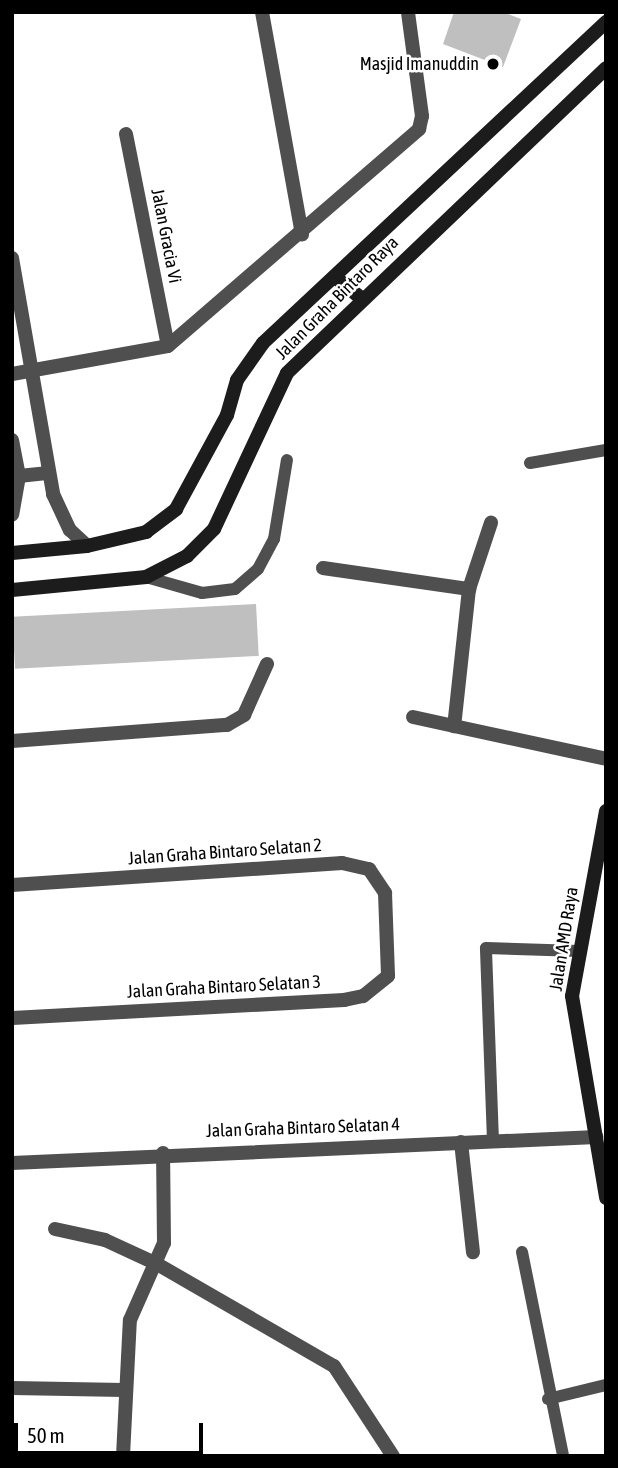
<!DOCTYPE html>
<html>
<head>
<meta charset="utf-8">
<style>
	body { margin:0 }
	#map { position:relative; width:618px; height:1468px; overflow:hidden; background:#fff; font-family:"Asap Condensed",sans-serif }
	div>[style] { position:absolute }
	.building>* { inset:0; background:#bfbfbf; transform-origin:0 0 }
	.lane>* { height:12px; margin:-6px; padding:0 6px; transform-origin:6px; border-radius:6px; background:#4f4f4f }
	.street>* { height:14px; margin:-7px; padding:0 7px; transform-origin:7px; border-radius:7px; background:#4f4f4f }
	.secondary>* { height:14px; margin:-7px; padding:0 7px; transform-origin:7px; border-radius:7px; background:#1c1c1c }
	.dots>* { width:19px; height:19px; translate:-50% -50%; box-sizing:border-box; border:4px solid #fff; border-radius:50% }
	span { translate:-50% -50%; white-space:nowrap; text-align:center; line-height:1.15; -webkit-text-stroke:5px #fff; paint-order:stroke }
	.poi-label { font-size:18px; color:#000 }
	.right { translate:-100% -50%; text-align:right }
	.street-label { font-size:18px; color:#000 }
	.frame { position:absolute; inset:0; border:14px solid #000; pointer-events:none }
	.scale { position:absolute; left:14px; top:1423px; width:189px; height:32px; box-sizing:border-box; border:4px solid #000; border-top:0; padding-left:9px; font-size:21px; line-height:24px; white-space:nowrap; color:#000; -webkit-text-stroke:5px #fff; paint-order:stroke }
</style>
</head>
<body>
<div id="map">
	<div class="building">
		<div style="clip-path:polygon(454px 12px,503px 12px,521px 19px,503px 67px,443px 44px)"></div>
		<div style="left:256px;top:604px;width:52px;height:244px;rotate:87deg"></div>
	</div>
	<div class="lane">
		<div style="left:530px;top:463px;width:77px;rotate:-9.7deg"></div>
		<div style="left:146px;top:577px;width:58px;rotate:15.9deg"></div>
		<div style="left:202px;top:593px;width:33px;rotate:-7deg"></div>
		<div style="left:235px;top:589px;width:30px;rotate:-41deg"></div>
		<div style="left:258px;top:569px;width:34px;rotate:-62deg"></div>
		<div style="left:274px;top:539px;width:80px;rotate:-80.7deg"></div>
		<div style="left:493px;top:1141px;width:193px;rotate:-92.1deg"></div>
		<div style="left:486px;top:948px;width:93px;rotate:1.8deg"></div>
		<div style="left:522px;top:1252px;width:208px;rotate:78.6deg"></div>
		<div style="left:548px;top:1399px;width:60px;rotate:-13.6deg"></div>
	</div>
	<div class="street">
		<div style="left:262px;top:12px;width:226px;rotate:79.8deg"></div>
		<div style="left:126px;top:134px;width:216px;rotate:78.8deg"></div>
		<div style="left:12px;top:258px;width:240px;rotate:80.1deg"></div>
		<div style="left:53px;top:494px;width:40px;rotate:65deg"></div>
		<div style="left:70px;top:530px;width:23px;rotate:43deg"></div>
		<div style="left:12px;top:374px;width:158px;rotate:-10.2deg"></div>
		<div style="left:168px;top:346px;width:332px;rotate:-40.8deg"></div>
		<div style="left:419px;top:129px;width:13px;rotate:-77deg"></div>
		<div style="left:422px;top:116px;width:105px;rotate:-97.7deg"></div>
		<div style="left:12px;top:440px;width:37px;rotate:79deg"></div>
		<div style="left:19px;top:476px;width:39px;rotate:100deg"></div>
		<div style="left:19px;top:476px;width:30px;rotate:-6deg"></div>
		<div style="left:323px;top:568px;width:148px;rotate:8.2deg"></div>
		<div style="left:469px;top:589px;width:70px;rotate:-71.6deg"></div>
		<div style="left:469px;top:589px;width:138px;rotate:96.2deg"></div>
		<div style="left:454px;top:726px;width:156px;rotate:12.2deg"></div>
		<div style="left:413px;top:717px;width:42px;rotate:12.4deg"></div>
		<div style="left:12px;top:741px;width:216px;rotate:-4.3deg"></div>
		<div style="left:227px;top:725px;width:20px;rotate:-30deg"></div>
		<div style="left:244px;top:715px;width:56px;rotate:-65.7deg"></div>
		<div style="left:12px;top:885px;width:331px;rotate:-3.8deg"></div>
		<div style="left:342px;top:863px;width:28px;rotate:13deg"></div>
		<div style="left:369px;top:869px;width:29px;rotate:56deg"></div>
		<div style="left:385px;top:893px;width:83px;rotate:87.9deg"></div>
		<div style="left:388px;top:976px;width:32px;rotate:141deg"></div>
		<div style="left:363px;top:996px;width:19px;rotate:168deg"></div>
		<div style="left:344px;top:1000px;width:332px;rotate:176.9deg"></div>
		<div style="left:461px;top:1142px;width:111px;rotate:83.8deg"></div>
		<div style="left:12px;top:1163px;width:585px;rotate:-2.55deg"></div>
		<div style="left:55px;top:1229px;width:51px;rotate:12.4deg"></div>
		<div style="left:105px;top:1240px;width:57px;rotate:24.8deg"></div>
		<div style="left:157px;top:1264px;width:204px;rotate:30deg"></div>
		<div style="left:334px;top:1366px;width:108px;rotate:56.8deg"></div>
		<div style="left:12px;top:1388px;width:112px;rotate:1deg"></div>
		<div style="left:123px;top:1456px;width:136px;rotate:-87.1deg"></div>
		<div style="left:130px;top:1320px;width:84px;rotate:-66.2deg"></div>
		<div style="left:164px;top:1243px;width:90px;rotate:-90.6deg"></div>
	</div>
	<div class="secondary">
		<div style="left:335px;top:277px;width:33px;rotate:39deg"></div>
		<div style="left:12px;top:553px;width:75px;rotate:-5.3deg"></div>
		<div style="left:87px;top:546px;width:61px;rotate:-13.3deg"></div>
		<div style="left:146px;top:532px;width:38px;rotate:-37deg"></div>
		<div style="left:176px;top:509px;width:107px;rotate:-61.5deg"></div>
		<div style="left:227px;top:415px;width:36px;rotate:-74deg"></div>
		<div style="left:237px;top:380px;width:45px;rotate:-54.9deg"></div>
		<div style="left:263px;top:343px;width:470px;rotate:-43.1deg"></div>
		<div style="left:12px;top:590px;width:135px;rotate:-5.5deg"></div>
		<div style="left:146px;top:577px;width:46px;rotate:-27.1deg"></div>
		<div style="left:187px;top:556px;width:38px;rotate:-45deg"></div>
		<div style="left:214px;top:529px;width:172px;rotate:-64.9deg"></div>
		<div style="left:287px;top:373px;width:441px;rotate:-43.7deg"></div>
		<div style="left:606px;top:811px;width:188px;rotate:100.4deg"></div>
		<div style="left:572px;top:996px;width:205px;rotate:80.4deg"></div>
	</div>
	<div class="dots">
		<div style="left:493px;top:64px;background:#000"></div>
	</div>
	<div class="poi-label">
		<span class="right" style="left:479px;top:64px">Masjid Imanuddin</span>
	</div>
	<div class="street-label">
		<span style="left:166px;top:236px;rotate:79deg">Jalan Gracia Vi</span>
		<span style="left:337px;top:298px;rotate:-45deg">Jalan Graha Bintaro Raya</span>
		<span style="left:225px;top:852px;rotate:-4deg">Jalan Graha Bintaro Selatan 2</span>
		<span style="left:564px;top:939px;rotate:-81deg">Jalan AMD Raya</span>
		<span style="left:224px;top:987px;rotate:-3deg">Jalan Graha Bintaro Selatan 3</span>
		<span style="left:303px;top:1128px;rotate:-2deg">Jalan Graha Bintaro Selatan 4</span>
	</div>
	<div class="frame"></div>
	<div class="scale">50 m</div>
</div>
</body>
</html>
